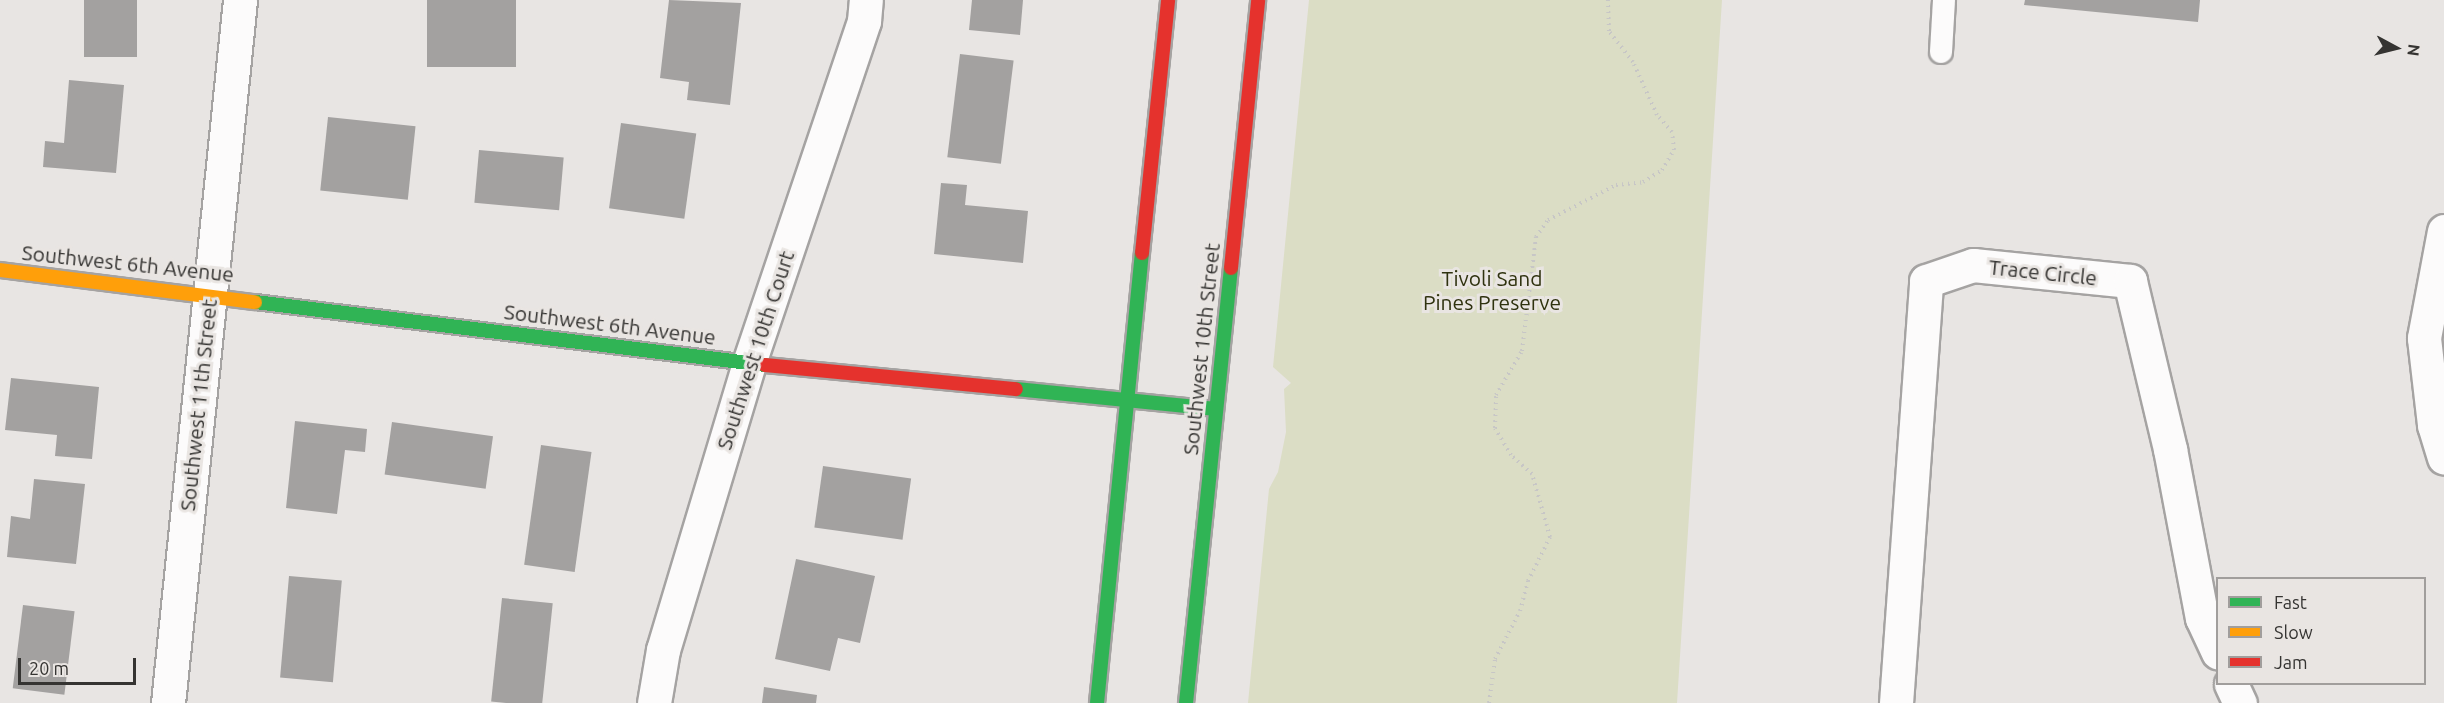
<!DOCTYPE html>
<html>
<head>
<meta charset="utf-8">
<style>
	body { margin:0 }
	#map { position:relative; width:2444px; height:703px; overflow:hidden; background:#e8e5e3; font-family:Ubuntu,sans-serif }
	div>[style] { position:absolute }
	.green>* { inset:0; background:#dbddc5 }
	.building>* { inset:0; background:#a3a1a0; transform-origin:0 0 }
	.path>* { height:4px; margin-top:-2px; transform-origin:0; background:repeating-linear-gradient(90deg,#c7c6c6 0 1.5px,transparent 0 6px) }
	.roads { filter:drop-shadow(2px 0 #a5a3a2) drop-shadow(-2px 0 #a5a3a2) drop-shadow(0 2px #a5a3a2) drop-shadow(0 -2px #a5a3a2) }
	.lane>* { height:22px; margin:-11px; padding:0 11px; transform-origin:11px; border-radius:11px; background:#fcfbfb }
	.street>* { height:33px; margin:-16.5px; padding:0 16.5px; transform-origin:16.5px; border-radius:16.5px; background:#fcfbfb }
	.fast>* { height:14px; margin:-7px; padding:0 7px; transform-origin:7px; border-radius:7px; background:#30b455 }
	.slow>* { height:14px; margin:-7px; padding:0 7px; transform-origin:7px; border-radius:7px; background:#ff9f0a }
	.jam>* { height:14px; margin:-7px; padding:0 7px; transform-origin:7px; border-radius:7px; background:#e5322d }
	span { translate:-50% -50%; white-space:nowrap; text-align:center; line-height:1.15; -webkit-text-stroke:6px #e9e5e2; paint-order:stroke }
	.street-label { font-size:21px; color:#353432 }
	.park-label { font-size:21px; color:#2f320f }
	.legend { position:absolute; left:2216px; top:577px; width:210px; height:108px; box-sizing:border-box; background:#e9e5e2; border:2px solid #a19e9c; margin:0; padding:8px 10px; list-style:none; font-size:18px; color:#353432 }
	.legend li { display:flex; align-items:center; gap:12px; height:30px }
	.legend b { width:30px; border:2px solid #a19e9c }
	.north { position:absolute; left:2366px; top:18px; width:60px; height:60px; -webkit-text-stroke:4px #e9e5e2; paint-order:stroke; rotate:97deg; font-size:16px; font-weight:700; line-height:24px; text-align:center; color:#353432 }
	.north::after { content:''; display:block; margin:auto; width:21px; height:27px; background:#353432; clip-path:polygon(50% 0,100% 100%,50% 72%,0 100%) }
	.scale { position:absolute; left:18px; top:658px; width:118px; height:27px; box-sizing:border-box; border:3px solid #353432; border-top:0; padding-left:8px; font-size:18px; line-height:21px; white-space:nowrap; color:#353432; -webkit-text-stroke:4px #e9e5e2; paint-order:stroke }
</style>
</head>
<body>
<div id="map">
	<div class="green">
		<div style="clip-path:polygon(1309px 0,1722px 0,1677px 703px,1248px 703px,1269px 489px,1278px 472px,1286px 432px,1284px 389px,1291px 383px,1273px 367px)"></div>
	</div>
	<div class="building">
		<div style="left:84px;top:0;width:53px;height:57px"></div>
		<div style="left:427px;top:0;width:89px;height:67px"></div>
		<div style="clip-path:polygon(669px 0,741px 3px,730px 105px,687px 100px,689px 82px,660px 78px)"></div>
		<div style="clip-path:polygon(972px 0,1023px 0,1020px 35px,969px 30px)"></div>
		<div style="clip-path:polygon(2025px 0,2200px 0,2198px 22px,2024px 5px)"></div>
		<div style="left:960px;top:54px;width:54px;height:104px;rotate:7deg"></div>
		<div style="clip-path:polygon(69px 80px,124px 85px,116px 173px,43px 167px,45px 141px,64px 143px)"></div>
		<div style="left:328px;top:117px;width:88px;height:74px;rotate:6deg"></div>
		<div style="left:621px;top:123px;width:76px;height:86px;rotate:8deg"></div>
		<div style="left:479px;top:150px;width:85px;height:53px;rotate:5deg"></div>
		<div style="clip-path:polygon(941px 183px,967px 185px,965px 205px,1028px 211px,1023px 263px,934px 254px)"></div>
		<div style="clip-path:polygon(11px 378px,99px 387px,92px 459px,55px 456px,57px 435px,5px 430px)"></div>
		<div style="clip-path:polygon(295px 421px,367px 429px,365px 452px,345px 450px,337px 514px,286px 508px)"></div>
		<div style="left:392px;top:422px;width:102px;height:53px;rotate:8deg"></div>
		<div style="left:541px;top:445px;width:51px;height:121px;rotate:8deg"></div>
		<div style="left:823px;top:466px;width:89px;height:62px;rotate:8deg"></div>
		<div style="clip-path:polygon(34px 479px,85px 484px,76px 564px,7px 557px,11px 516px,30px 519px)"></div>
		<div style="clip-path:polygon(796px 559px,875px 576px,860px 643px,838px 638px,830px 671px,775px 659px)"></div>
		<div style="left:289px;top:576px;width:53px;height:102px;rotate:5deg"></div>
		<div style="left:502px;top:598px;width:51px;height:104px;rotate:6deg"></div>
		<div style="left:23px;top:605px;width:52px;height:84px;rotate:7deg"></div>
		<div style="clip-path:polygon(764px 687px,817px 695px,816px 703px,762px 703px)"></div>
	</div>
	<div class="path">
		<div style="left:1489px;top:703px;width:44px;rotate:-82.2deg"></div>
		<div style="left:1495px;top:659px;width:54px;rotate:-62.5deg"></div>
		<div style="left:1520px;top:611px;width:31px;rotate:-75deg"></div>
		<div style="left:1528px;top:581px;width:49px;rotate:-63.4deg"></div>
		<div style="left:1550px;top:537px;width:66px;rotate:-105.9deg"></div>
		<div style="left:1532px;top:474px;width:28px;rotate:-138deg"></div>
		<div style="left:1511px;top:455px;width:31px;rotate:-121deg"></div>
		<div style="left:1495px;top:428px;width:33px;rotate:-88deg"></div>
		<div style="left:1496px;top:395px;width:51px;rotate:-59.4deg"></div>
		<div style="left:1522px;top:351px;width:115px;rotate:-83deg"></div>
		<div style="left:1536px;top:237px;width:21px;rotate:-55deg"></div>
		<div style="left:1548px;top:220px;width:76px;rotate:-27.2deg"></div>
		<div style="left:1616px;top:185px;width:27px;rotate:-6deg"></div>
		<div style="left:1643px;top:182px;width:22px;rotate:-32deg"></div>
		<div style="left:1662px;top:170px;width:23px;rotate:-59deg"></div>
		<div style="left:1674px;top:150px;width:18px;rotate:-96deg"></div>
		<div style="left:1672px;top:132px;width:23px;rotate:-131deg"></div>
		<div style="left:1657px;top:115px;width:58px;rotate:-114.4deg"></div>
		<div style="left:1633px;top:62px;width:39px;rotate:-128deg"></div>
		<div style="left:1609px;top:31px;width:31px;rotate:-92deg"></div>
	</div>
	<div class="roads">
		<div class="lane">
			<div style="left:1941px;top:52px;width:52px;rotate:-86.7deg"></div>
		</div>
		<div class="street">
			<div style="left:2444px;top:231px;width:109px;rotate:100.6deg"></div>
			<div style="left:2424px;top:338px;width:88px;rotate:83.4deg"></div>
			<div style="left:2434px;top:425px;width:34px;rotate:73deg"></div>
			<div style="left:2231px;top:684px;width:21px;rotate:65deg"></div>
			<div style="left:168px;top:703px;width:707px;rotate:-84.15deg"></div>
			<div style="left:654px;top:703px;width:54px;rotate:-80.4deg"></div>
			<div style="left:663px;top:650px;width:300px;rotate:-73.3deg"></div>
			<div style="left:749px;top:363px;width:361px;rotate:-71.4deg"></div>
			<div style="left:864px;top:21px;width:21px;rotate:-85deg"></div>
			<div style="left:1896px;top:703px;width:423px;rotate:-85.9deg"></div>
			<div style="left:1926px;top:281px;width:50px;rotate:-18.8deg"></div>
			<div style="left:1973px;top:265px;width:158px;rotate:5.8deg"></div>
			<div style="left:2130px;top:281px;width:173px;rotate:76.6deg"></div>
			<div style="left:2170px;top:449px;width:172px;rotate:79.3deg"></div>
			<div style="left:2202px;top:618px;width:38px;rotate:65deg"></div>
		</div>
		<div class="fast">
			<div style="left:255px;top:302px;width:514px;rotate:7.04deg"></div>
			<div style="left:1016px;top:389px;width:201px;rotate:5.7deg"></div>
			<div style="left:1097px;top:703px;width:452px;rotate:-84.3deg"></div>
			<div style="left:1186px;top:703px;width:437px;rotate:-84.1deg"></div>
		</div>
		<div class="slow">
			<div style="left:0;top:270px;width:257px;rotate:7.2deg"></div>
		</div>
		<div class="jam">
			<div style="left:1142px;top:253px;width:254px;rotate:-84.1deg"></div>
			<div style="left:1231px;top:268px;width:269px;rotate:-84.2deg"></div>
			<div style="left:765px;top:365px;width:252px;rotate:5.5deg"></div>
		</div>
	</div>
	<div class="street-label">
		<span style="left:128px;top:263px;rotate:6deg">Southwest 6th Avenue</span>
		<span style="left:2043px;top:272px;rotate:6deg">Trace Circle</span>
		<span style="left:610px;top:324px;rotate:7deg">Southwest 6th Avenue</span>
		<span style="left:1201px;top:349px;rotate:-84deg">Southwest 10th Street</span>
		<span style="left:755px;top:350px;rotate:-72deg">Southwest 10th Court</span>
		<span style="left:198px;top:405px;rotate:-84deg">Southwest 11th Street</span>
	</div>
	<div class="park-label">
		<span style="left:1492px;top:290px">Tivoli Sand<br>Pines Preserve</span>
	</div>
	<ul class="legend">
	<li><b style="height:8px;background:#30b455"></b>Fast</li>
	<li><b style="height:8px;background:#ff9f0a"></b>Slow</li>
	<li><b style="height:8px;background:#e5322d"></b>Jam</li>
	</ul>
	<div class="north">N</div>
	<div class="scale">20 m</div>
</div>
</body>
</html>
